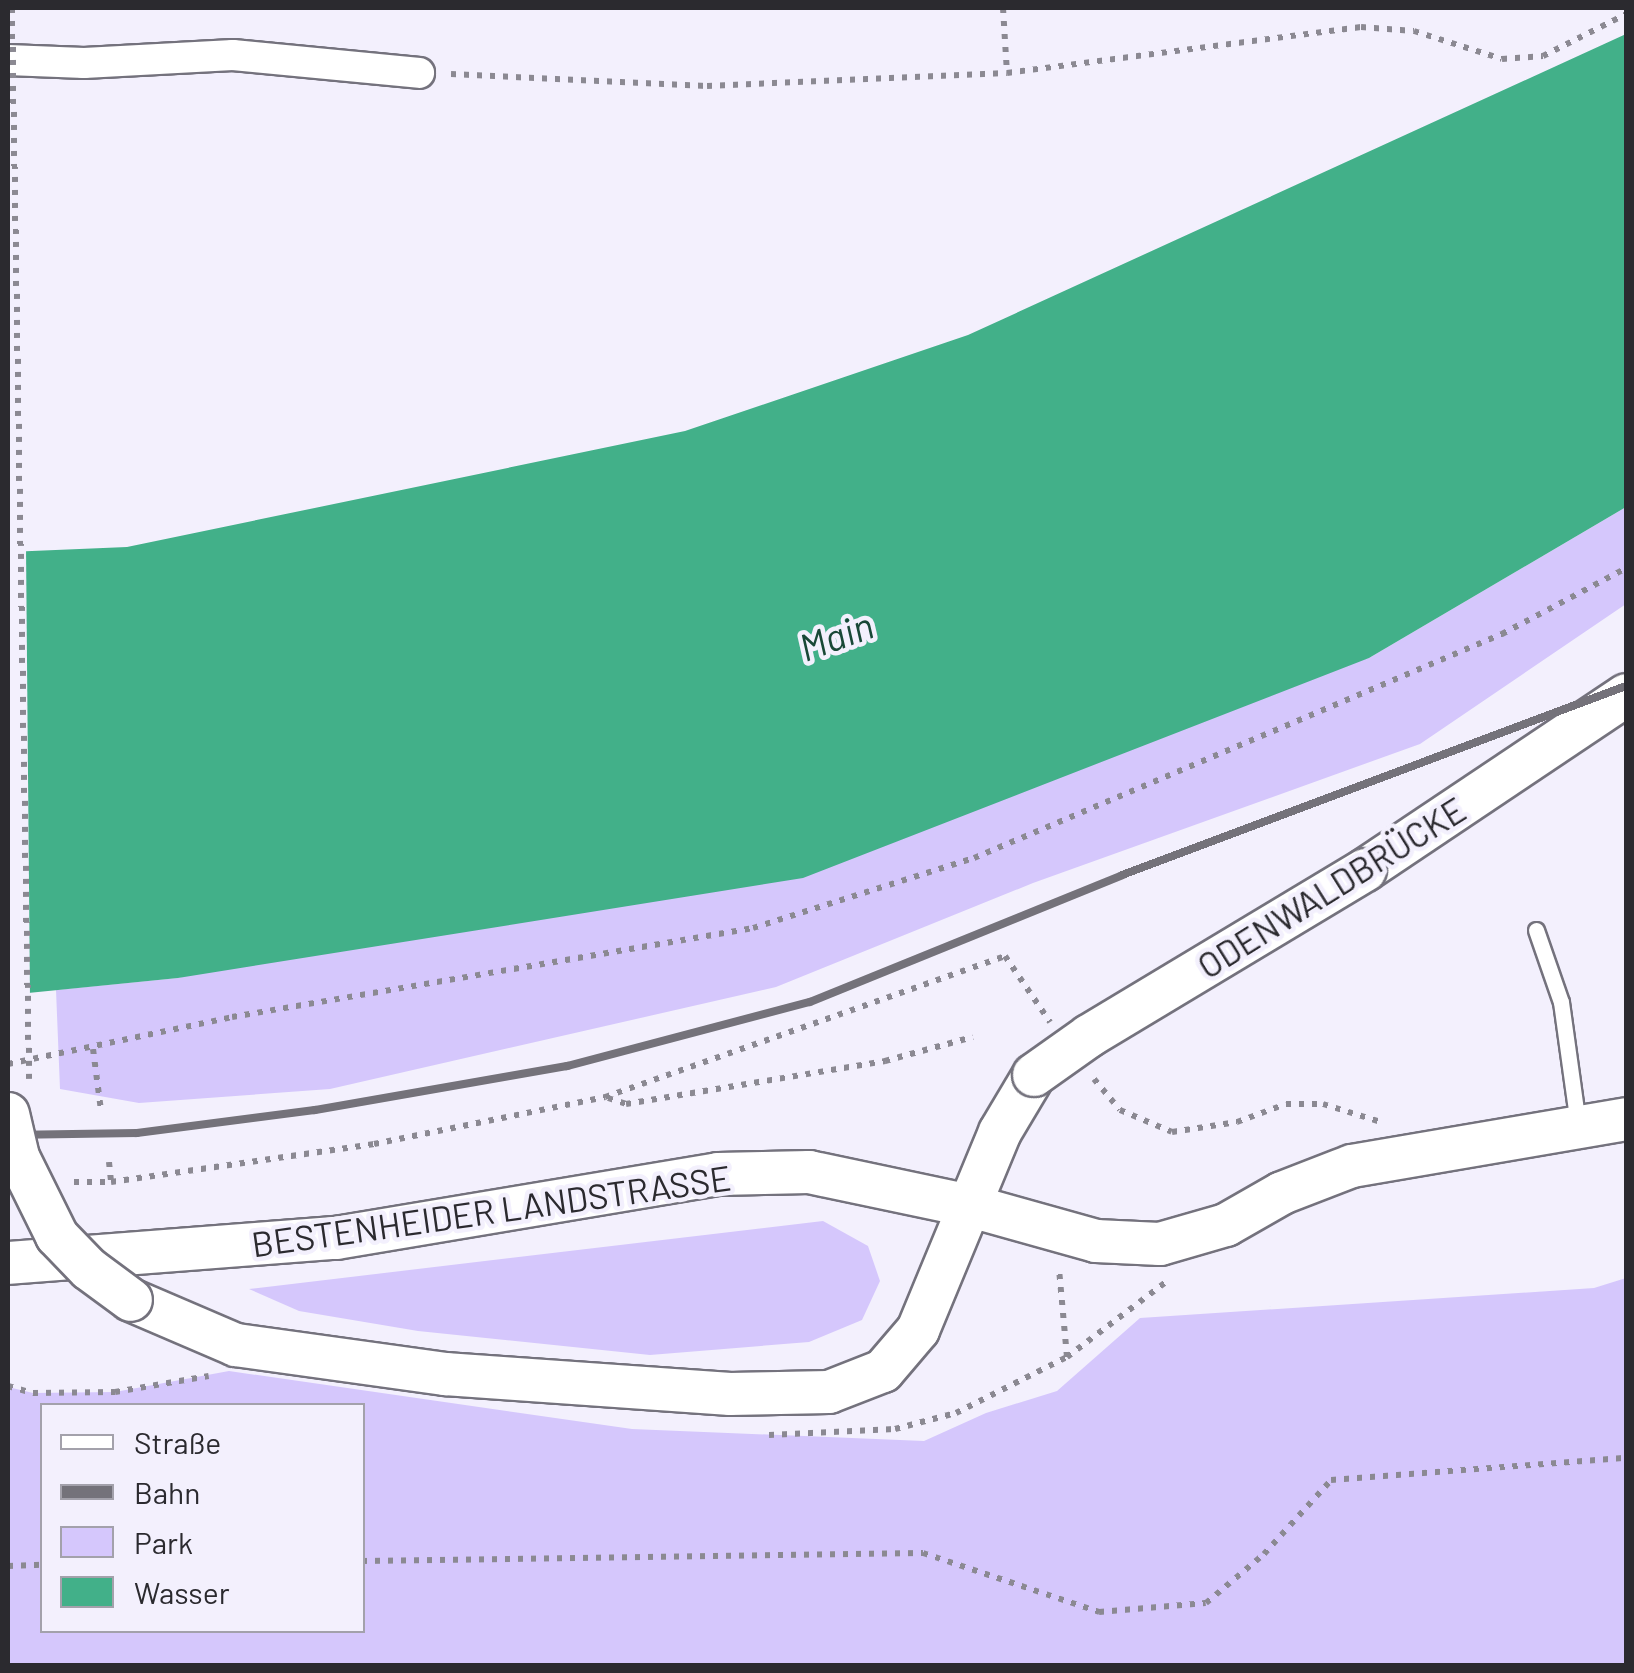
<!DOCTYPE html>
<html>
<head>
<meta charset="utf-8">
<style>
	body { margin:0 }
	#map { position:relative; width:1634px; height:1673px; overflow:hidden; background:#f3f0fd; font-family:Barlow,sans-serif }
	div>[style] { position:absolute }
	.green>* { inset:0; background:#d5c7fc }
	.water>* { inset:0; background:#42b089 }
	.pier>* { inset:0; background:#f3f0fd }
	.path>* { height:6px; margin-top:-3px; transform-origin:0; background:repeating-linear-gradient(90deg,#8b8992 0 5px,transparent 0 13px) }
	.roads { filter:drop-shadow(2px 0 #74727d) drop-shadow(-2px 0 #74727d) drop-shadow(0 2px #74727d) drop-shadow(0 -2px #74727d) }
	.lane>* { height:15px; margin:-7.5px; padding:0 7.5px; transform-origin:7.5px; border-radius:7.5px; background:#fff }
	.street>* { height:30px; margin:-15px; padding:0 15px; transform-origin:15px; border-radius:15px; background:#fff }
	.secondary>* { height:42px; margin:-21px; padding:0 21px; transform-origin:21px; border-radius:21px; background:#fff }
	.rail>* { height:8px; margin:-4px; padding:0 4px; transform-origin:4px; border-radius:4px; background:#74727a }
	.path-bridge>* { height:6px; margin-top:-3px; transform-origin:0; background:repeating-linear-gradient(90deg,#8b8992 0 5px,transparent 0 13px) }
	.bridges { filter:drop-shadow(2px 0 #74727d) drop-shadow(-2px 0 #74727d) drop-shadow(0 2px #74727d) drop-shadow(0 -2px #74727d) }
	.secondary-bridge>* { height:42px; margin:-21px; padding:0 21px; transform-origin:21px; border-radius:21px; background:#fff }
	span { translate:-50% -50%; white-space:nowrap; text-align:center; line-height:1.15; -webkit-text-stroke:9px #f3f0fd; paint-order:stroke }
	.street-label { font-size:35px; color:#2b2a2f }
	.water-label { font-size:38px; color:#194837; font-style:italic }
	.frame { position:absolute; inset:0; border:10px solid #2b2a2f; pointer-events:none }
	.legend { position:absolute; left:40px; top:1403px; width:325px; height:230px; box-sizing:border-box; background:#f3f0fd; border:2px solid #a3a1ab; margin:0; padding:12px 18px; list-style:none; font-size:30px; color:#2b2a2f }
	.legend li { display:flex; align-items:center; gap:20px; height:50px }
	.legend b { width:50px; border:2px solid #a3a1ab }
</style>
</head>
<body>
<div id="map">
	<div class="green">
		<div style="clip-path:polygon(1626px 507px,1626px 604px,1420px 744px,1033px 883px,776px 987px,330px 1089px,139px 1103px,60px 1089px,56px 990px,178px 978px,1369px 658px)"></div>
		<div style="clip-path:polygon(823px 1221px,868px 1246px,880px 1281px,862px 1320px,809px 1342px,650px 1355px,418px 1331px,299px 1311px,249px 1289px)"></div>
		<div style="clip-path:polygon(evenodd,1626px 1278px,1626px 1665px,8px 1665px,8px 1387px,33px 1393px,115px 1392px,229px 1371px,632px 1429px,924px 1441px,986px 1413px,1057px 1391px,1140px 1318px,1594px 1288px,1626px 1278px,42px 1406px,362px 1406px,362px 1630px,42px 1630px,42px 1406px)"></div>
	</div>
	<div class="water">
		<div style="clip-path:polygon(1626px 34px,1626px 507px,1369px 658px,803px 878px,178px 978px,8px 995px,8px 552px,127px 547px,685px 431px,968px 335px)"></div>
	</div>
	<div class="pier">
		<div style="clip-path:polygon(8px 547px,26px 547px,30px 998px,8px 1000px)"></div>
	</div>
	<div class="path">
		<div style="left:1003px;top:8px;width:65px;rotate:86.5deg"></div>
		<div style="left:451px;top:74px;width:256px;rotate:2.7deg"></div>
		<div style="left:707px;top:86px;width:300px;rotate:-2.5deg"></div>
		<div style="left:1007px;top:73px;width:357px;rotate:-7.4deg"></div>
		<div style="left:1361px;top:27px;width:53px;rotate:4.3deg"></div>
		<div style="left:1414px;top:31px;width:92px;rotate:17.7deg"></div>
		<div style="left:1502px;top:59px;width:41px;rotate:-4.2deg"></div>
		<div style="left:1543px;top:56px;width:93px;rotate:-26.8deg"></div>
		<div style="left:93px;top:1049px;width:63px;rotate:82.6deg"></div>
		<div style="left:8px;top:1064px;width:229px;rotate:-11.8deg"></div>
		<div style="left:232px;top:1017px;width:529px;rotate:-9.69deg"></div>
		<div style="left:753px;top:928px;width:232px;rotate:-17.6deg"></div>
		<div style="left:974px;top:858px;width:574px;rotate:-22.99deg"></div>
		<div style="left:1502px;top:634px;width:140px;rotate:-28deg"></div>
		<div style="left:1094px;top:1079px;width:40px;rotate:50deg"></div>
		<div style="left:1120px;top:1110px;width:56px;rotate:22.9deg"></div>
		<div style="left:1172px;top:1132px;width:66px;rotate:-8.7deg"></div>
		<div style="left:1237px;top:1122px;width:52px;rotate:-20.2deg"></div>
		<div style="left:1286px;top:1104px;width:37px"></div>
		<div style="left:1323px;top:1104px;width:61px;rotate:17.2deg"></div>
		<div style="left:608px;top:1098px;width:19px;rotate:18deg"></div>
		<div style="left:626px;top:1104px;width:263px;rotate:-9.4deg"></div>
		<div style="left:885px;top:1061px;width:91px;rotate:-15.3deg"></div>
		<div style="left:109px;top:1162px;width:20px;rotate:84deg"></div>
		<div style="left:74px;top:1182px;width:37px"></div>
		<div style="left:111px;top:1182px;width:266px;rotate:-8.2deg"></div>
		<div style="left:374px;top:1144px;width:236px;rotate:-11.5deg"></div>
		<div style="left:605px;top:1097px;width:424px;rotate:-19.4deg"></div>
		<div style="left:1005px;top:956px;width:80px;rotate:55.7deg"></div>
		<div style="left:1067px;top:1357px;width:126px;rotate:-37.2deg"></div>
		<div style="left:8px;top:1386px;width:26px;rotate:16deg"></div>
		<div style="left:33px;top:1393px;width:82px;rotate:-0.7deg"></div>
		<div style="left:115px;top:1392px;width:95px;rotate:-9.7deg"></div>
		<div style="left:769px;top:1435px;width:126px;rotate:-2.7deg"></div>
		<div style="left:895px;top:1429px;width:63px;rotate:-14.7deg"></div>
		<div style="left:956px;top:1413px;width:124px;rotate:-26.8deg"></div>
		<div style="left:1067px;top:1357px;width:88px;rotate:-95.2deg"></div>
		<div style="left:362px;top:1561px;width:561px;rotate:-0.82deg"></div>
		<div style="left:923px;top:1553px;width:186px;rotate:18.5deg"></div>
		<div style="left:1099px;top:1612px;width:107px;rotate:-4.8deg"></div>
		<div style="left:1206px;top:1603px;width:76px;rotate:-40.2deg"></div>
		<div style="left:1264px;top:1554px;width:100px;rotate:-47.8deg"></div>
		<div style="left:1331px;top:1480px;width:296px;rotate:-4.3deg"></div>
		<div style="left:8px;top:1566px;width:34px;rotate:-2deg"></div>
	</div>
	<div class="roads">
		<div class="lane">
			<div style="left:1536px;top:930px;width:76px;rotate:70.9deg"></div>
			<div style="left:1561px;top:1002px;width:123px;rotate:82.1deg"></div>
		</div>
		<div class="street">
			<div style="left:8px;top:60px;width:76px;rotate:2.3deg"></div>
			<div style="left:84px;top:63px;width:149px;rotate:-3.1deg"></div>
			<div style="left:233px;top:55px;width:187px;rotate:5.5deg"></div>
		</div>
		<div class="secondary">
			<div style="left:1365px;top:870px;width:314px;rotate:-33.8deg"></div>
			<div style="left:8px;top:1263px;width:329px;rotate:-4.4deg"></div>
			<div style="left:336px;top:1238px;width:387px;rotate:-9.5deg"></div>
			<div style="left:718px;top:1174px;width:91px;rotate:-1.3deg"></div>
			<div style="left:809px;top:1172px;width:166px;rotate:11.9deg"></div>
			<div style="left:971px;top:1206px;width:130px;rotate:15.6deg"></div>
			<div style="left:1096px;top:1241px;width:64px;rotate:2.7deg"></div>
			<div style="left:1160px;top:1244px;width:69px;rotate:-16.1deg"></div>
			<div style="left:1226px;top:1225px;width:64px;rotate:-29.7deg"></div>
			<div style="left:1282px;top:1193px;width:75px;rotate:-21.1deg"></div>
			<div style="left:1352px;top:1166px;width:278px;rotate:-9.7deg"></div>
			<div style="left:131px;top:1300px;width:114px;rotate:23.2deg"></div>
			<div style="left:236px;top:1345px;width:211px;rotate:7.9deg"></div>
			<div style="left:445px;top:1374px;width:286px;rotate:4deg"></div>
			<div style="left:730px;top:1394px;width:99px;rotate:-1.2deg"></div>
			<div style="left:829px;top:1392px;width:58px;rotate:-21.3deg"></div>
			<div style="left:883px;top:1371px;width:54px;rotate:-49.5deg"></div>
			<div style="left:918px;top:1330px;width:214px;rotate:-67.5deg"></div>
			<div style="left:1000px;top:1132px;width:66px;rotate:-59.2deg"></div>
		</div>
	</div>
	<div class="rail">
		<div style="left:8px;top:1135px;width:129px;rotate:-0.9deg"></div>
		<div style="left:137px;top:1133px;width:179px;rotate:-7.4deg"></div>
		<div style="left:315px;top:1110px;width:256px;rotate:-9.9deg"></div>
		<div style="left:567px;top:1066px;width:251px;rotate:-14.8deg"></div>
		<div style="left:810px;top:1002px;width:337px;rotate:-22.1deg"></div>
		<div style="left:1122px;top:875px;width:538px;rotate:-20.56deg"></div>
	</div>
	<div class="path-bridge">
		<div style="left:12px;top:8px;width:1076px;rotate:89.09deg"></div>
	</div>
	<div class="bridges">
		<div class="secondary-bridge">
			<div style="left:1034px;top:1075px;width:67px;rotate:-35.3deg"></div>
			<div style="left:1089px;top:1036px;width:322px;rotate:-31deg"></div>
			<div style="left:8px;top:1114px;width:44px;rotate:76.9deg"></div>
			<div style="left:18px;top:1157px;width:88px;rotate:63.7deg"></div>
			<div style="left:57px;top:1236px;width:46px;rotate:45.9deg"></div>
			<div style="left:89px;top:1269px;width:52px;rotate:36.4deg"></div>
		</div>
	</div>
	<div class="street-label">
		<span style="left:1331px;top:887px;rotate:-32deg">ODENWALDBRÜCKE</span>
		<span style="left:491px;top:1210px;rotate:-8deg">BESTENHEIDER LANDSTRASSE</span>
	</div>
	<div class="water-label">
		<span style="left:836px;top:636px;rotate:-20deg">Main</span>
	</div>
	<div class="frame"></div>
	<ul class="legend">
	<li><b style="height:12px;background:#fff"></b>Straße</li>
	<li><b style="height:12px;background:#74727a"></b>Bahn</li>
	<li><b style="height:28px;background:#d5c7fc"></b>Park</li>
	<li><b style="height:28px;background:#42b089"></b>Wasser</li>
	</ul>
</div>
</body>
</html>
